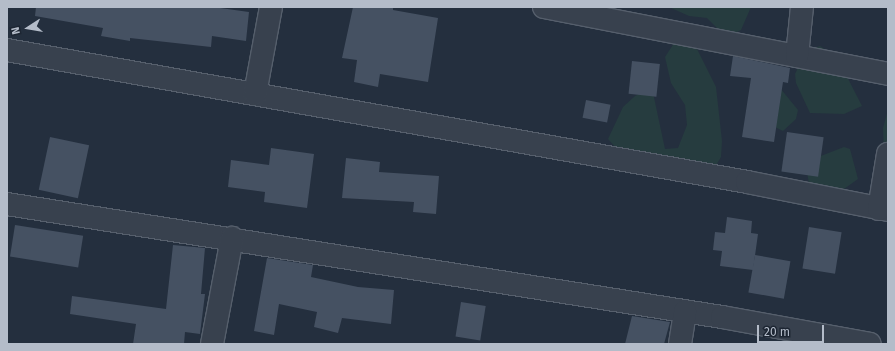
<!DOCTYPE html>
<html>
<head>
<meta charset="utf-8">
<style>
	body { margin:0 }
	#map { position:relative; width:895px; height:351px; overflow:hidden; background:#242f3e; font-family:"Fira Sans",sans-serif }
	div>[style] { position:absolute }
	.green>* { inset:0; background:#263c3f }
	.building>* { inset:0; background:#455162; transform-origin:0 0 }
	.roads { filter:drop-shadow(1px 0 #565f6c) drop-shadow(-1px 0 #565f6c) drop-shadow(0 1px #565f6c) drop-shadow(0 -1px #565f6c) }
	.minor>* { height:22px; margin:-11px; padding:0 11px; transform-origin:11px; border-radius:11px; background:#38414e }
	span { translate:-50% -50%; white-space:nowrap; text-align:center; line-height:1.15; -webkit-text-stroke:3px #1d2633; paint-order:stroke }
	.frame { position:absolute; inset:0; border:8px solid #b4bcc9; pointer-events:none }
	.north { position:absolute; left:8px; top:8px; width:40px; height:40px; -webkit-text-stroke:3px #1d2633; paint-order:stroke; rotate:258deg; font-size:11px; font-weight:700; line-height:16px; text-align:center; color:#b4bcc9 }
	.north::after { content:''; display:block; margin:auto; width:14px; height:18px; background:#b4bcc9; clip-path:polygon(50% 0,100% 100%,50% 72%,0 100%) }
	.scale { position:absolute; left:757px; top:325px; width:67px; height:18px; box-sizing:border-box; border:2px solid #b4bcc9; border-top:0; padding-left:5px; font-size:12px; line-height:14px; white-space:nowrap; color:#b4bcc9; -webkit-text-stroke:3px #1d2633; paint-order:stroke }
</style>
</head>
<body>
<div id="map">
	<div class="green">
		<div style="clip-path:polygon(669px 7px,751px 7px,741px 30px,726px 37px,707px 18px,689px 16px)"></div>
		<div style="clip-path:polygon(678px 37px,695px 45px,716px 87px,722px 141px,721px 157px,715px 167px,626px 159px,608px 139px,623px 107px,635px 96px,652px 88px,665px 149px,678px 148px,687px 125px,685px 105px,671px 83px,665px 57px)"></div>
		<div style="clip-path:polygon(820px 46px,837px 57px,862px 106px,844px 114px,810px 113px,796px 83px,795px 74px,803px 57px,811px 49px)"></div>
		<div style="clip-path:polygon(776px 83px,798px 110px,796px 119px,783px 131px,763px 121px)"></div>
		<div style="clip-path:polygon(888px 110px,888px 167px,884px 154px,883px 128px)"></div>
		<div style="clip-path:polygon(844px 147px,850px 149px,858px 179px,844px 189px,820px 194px,809px 184px,807px 172px,813px 159px)"></div>
	</div>
	<div class="building">
		<div style="clip-path:polygon(36px 7px,213px 7px,249px 12px,246px 41px,212px 36px,211px 47px,130px 38px,130px 41px,101px 36px,103px 28px,35px 16px)"></div>
		<div style="clip-path:polygon(353px 7px,393px 7px,393px 10px,438px 18px,428px 82px,380px 74px,378px 87px,354px 82px,357px 60px,342px 58px)"></div>
		<div style="clip-path:polygon(733px 56px,790px 68px,788px 83px,783px 82px,774px 142px,742px 137px,751px 78px,730px 76px)"></div>
		<div style="left:632px;top:61px;width:28px;height:33px;rotate:6deg"></div>
		<div style="left:586px;top:100px;width:25px;height:18px;rotate:11deg"></div>
		<div style="left:787px;top:132px;width:37px;height:40px;rotate:8deg"></div>
		<div style="left:50px;top:137px;width:40px;height:54px;rotate:12deg"></div>
		<div style="clip-path:polygon(271px 148px,314px 154px,307px 208px,264px 202px,265px 192px,228px 187px,231px 160px,269px 165px)"></div>
		<div style="clip-path:polygon(346px 158px,380px 162px,379px 172px,439px 176px,436px 214px,413px 212px,414px 202px,342px 198px)"></div>
		<div style="clip-path:polygon(727px 217px,752px 221px,751px 233px,758px 234px,753px 270px,720px 266px,722px 251px,713px 250px,715px 232px,725px 233px)"></div>
		<div style="left:15px;top:225px;width:69px;height:32px;rotate:9deg"></div>
		<div style="left:809px;top:227px;width:33px;height:42px;rotate:9deg"></div>
		<div style="clip-path:polygon(173px 245px,205px 248px,201px 294px,205px 294px,200px 334px,185px 332px,184px 344px,133px 344px,136px 324px,70px 314px,72px 296px,166px 309px)"></div>
		<div style="left:755px;top:255px;width:36px;height:38px;rotate:10deg"></div>
		<div style="clip-path:polygon(267px 258px,313px 265px,311px 277px,358px 287px,394px 290px,391px 324px,342px 318px,338px 333px,314px 327px,317px 312px,279px 304px,274px 335px,254px 331px)"></div>
		<div style="left:461px;top:302px;width:25px;height:35px;rotate:9deg"></div>
		<div style="clip-path:polygon(632px 316px,670px 322px,664px 344px,625px 344px)"></div>
	</div>
	<div class="roads">
		<div class="minor">
			<div style="left:544px;top:7px;width:350px;rotate:11deg"></div>
			<div style="left:7px;top:50px;width:752px;rotate:10.11deg"></div>
			<div style="left:747px;top:182px;width:144px;rotate:11.2deg"></div>
			<div style="left:797px;top:56px;width:49px;rotate:-84.2deg"></div>
			<div style="left:255px;top:94px;width:88px;rotate:-79.6deg"></div>
			<div style="left:7px;top:204px;width:724px;rotate:8.98deg"></div>
			<div style="left:722px;top:317px;width:150px;rotate:10.3deg"></div>
			<div style="left:879px;top:209px;width:56px;rotate:-80.7deg"></div>
			<div style="left:212px;top:344px;width:108px;rotate:-79.3deg"></div>
			<div style="left:680px;top:344px;width:33px;rotate:-81deg"></div>
		</div>
	</div>
	<div class="frame"></div>
	<div class="north">N</div>
	<div class="scale">20 m</div>
</div>
</body>
</html>
